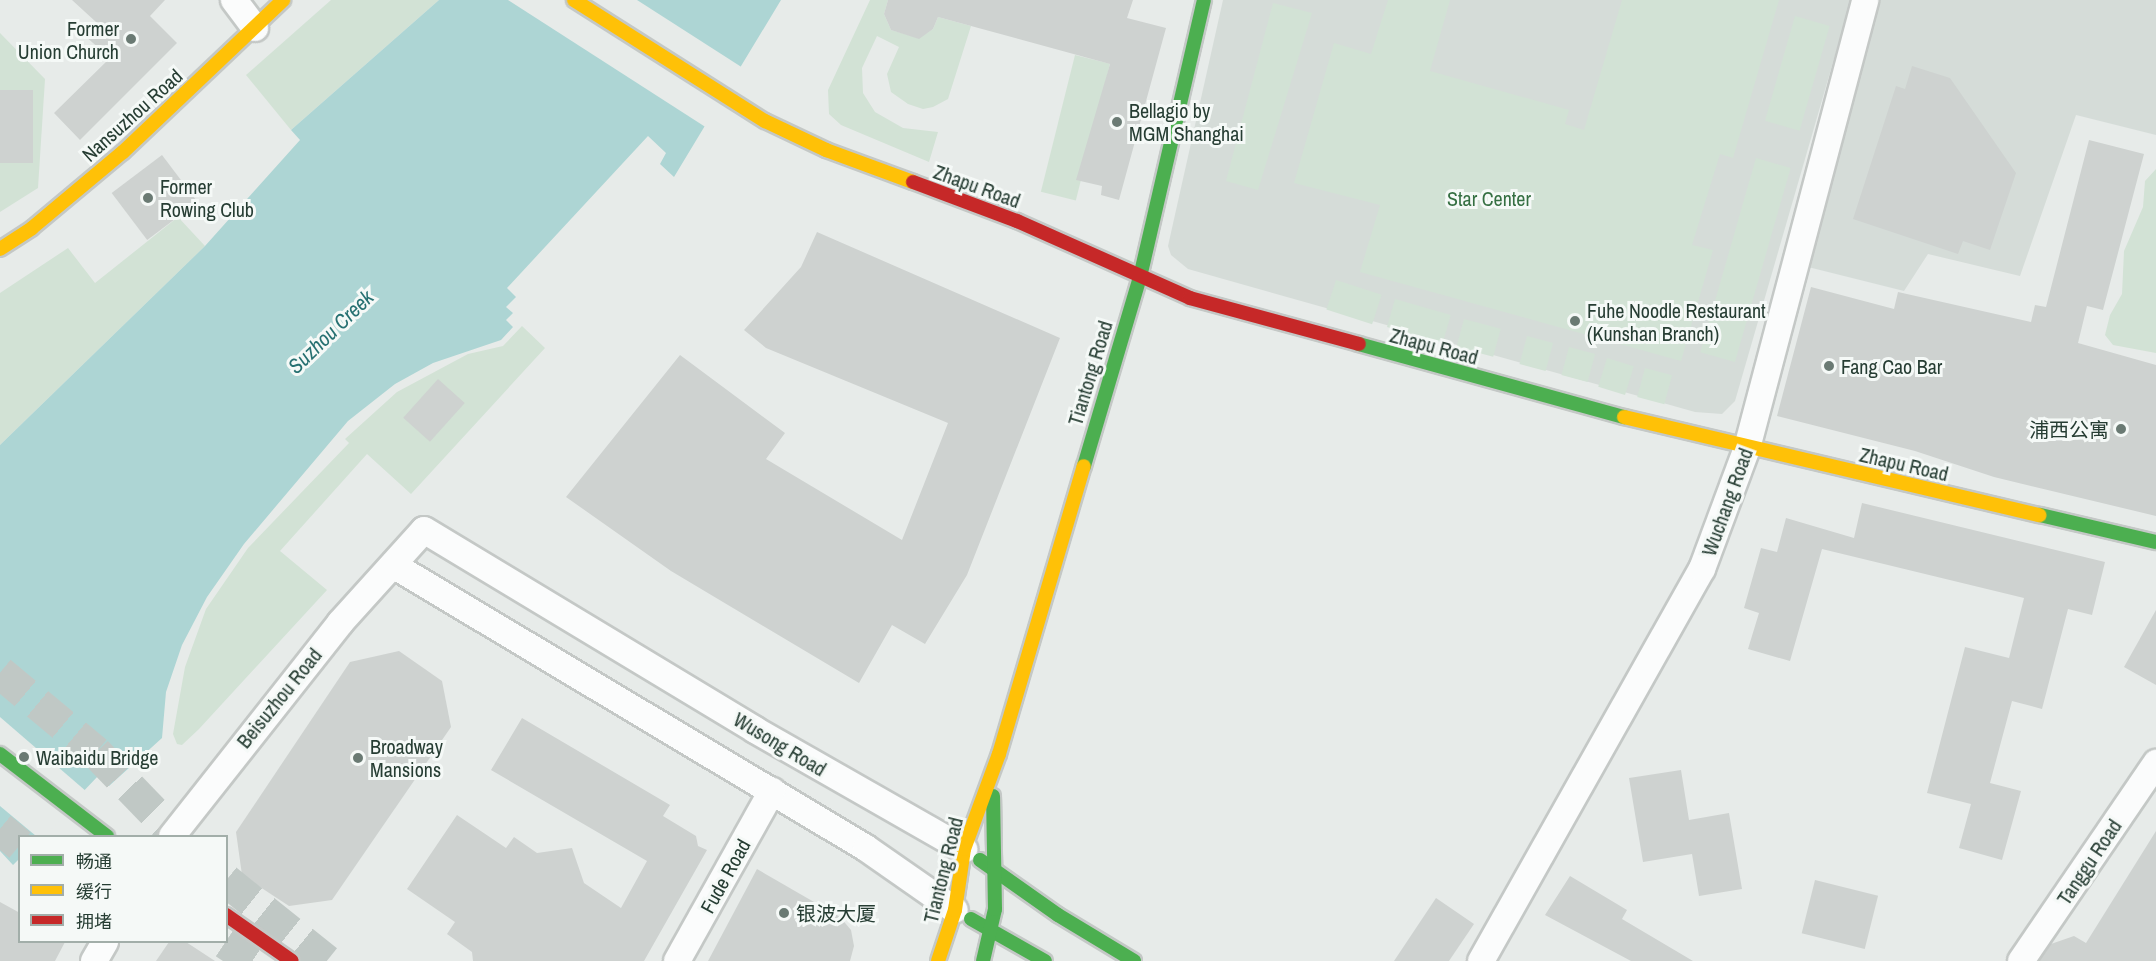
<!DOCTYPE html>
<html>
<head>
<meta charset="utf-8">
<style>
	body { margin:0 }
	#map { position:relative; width:2156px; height:961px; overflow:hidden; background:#e7ebe9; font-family:"Archivo Narrow","Noto Sans SC",sans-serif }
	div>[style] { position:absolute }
	.built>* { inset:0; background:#d5dcd8 }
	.green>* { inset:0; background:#d2e2d5; transform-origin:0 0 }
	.water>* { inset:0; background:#add5d4 }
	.pier>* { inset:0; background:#e7ebe9 }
	.building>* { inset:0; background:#ced2d0; transform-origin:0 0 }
	.primary-tunnel>* { height:33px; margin-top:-16.5px; transform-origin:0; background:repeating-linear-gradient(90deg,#c0c8c5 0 33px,transparent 0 49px) }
	.roads { filter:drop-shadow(2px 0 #c4c8c6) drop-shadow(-2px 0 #c4c8c6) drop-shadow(0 2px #c4c8c6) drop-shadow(0 -2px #c4c8c6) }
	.street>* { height:26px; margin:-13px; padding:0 13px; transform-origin:13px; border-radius:13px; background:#fbfcfc }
	.fast>* { height:14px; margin:-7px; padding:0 7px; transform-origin:7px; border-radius:7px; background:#4caf50 }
	.slow>* { height:14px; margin:-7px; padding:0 7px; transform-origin:7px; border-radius:7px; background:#ffc107 }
	.jam>* { height:14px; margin:-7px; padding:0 7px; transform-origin:7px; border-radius:7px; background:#c62828 }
	.dots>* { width:16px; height:16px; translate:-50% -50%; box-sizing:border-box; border:3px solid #f5f9f7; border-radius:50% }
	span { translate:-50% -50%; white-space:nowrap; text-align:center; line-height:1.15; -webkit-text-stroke:6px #f5f9f7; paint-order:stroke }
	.poi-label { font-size:20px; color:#263d33 }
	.right { translate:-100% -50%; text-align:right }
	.left { translate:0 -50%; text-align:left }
	.street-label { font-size:20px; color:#263d33 }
	.park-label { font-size:20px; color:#356f42 }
	.water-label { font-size:21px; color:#277172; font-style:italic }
	.legend { position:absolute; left:18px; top:835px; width:210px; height:108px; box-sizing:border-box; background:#f5f9f7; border:2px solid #a2aea9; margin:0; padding:8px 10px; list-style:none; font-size:18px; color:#263d33 }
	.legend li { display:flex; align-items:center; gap:12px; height:30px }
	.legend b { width:30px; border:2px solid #a2aea9 }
</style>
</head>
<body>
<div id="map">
	<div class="built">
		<div style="clip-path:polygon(1223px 0,1851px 0,1735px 401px,1722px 414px,1695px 412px,1188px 269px,1171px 255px,1168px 246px)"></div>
		<div style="clip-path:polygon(1880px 0,2156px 0,2156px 135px,2076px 115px,2020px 276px,1928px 254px,1904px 291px,1808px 267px)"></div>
	</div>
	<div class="green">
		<div style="clip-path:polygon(331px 0,439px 0,291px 130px,246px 75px)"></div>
		<div style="clip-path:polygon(870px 0,888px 0,884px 14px,891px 30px,919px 38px,933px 29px,938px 17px,971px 26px,948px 99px,933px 107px,923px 109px,908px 104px,891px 92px,887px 74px,899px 47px,877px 36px,862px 68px,863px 93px,875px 112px,903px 128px,938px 132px,929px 162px,841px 125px,829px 114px,828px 90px)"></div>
		<div style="clip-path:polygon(1388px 0,1450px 0,1430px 71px,1569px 110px,1565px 124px,1584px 130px,1622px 0,1779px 0,1733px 158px,1720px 154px,1692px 245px,1713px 250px,1681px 361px,1360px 272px,1380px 205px,1294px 183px,1334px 43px,1371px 54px)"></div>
		<div style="clip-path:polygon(1273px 3px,1312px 13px,1258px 190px,1226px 181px)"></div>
		<div style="left:1795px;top:16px;width:36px;height:109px;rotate:16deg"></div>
		<div style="clip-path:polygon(0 33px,45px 79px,38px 188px,0 212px)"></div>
		<div style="left:1075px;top:55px;width:36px;height:141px;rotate:14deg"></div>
		<div style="left:1756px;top:158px;width:36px;height:202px;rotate:16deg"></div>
		<div style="clip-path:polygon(2156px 169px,2156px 353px,2113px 345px,2105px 335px,2110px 315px,2122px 294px,2124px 251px,2143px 207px,2145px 181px)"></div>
		<div style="clip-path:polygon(178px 217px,205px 246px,0 445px,0 293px,68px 248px,95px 283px)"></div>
		<div style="left:1336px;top:280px;width:48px;height:31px;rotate:18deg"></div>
		<div style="left:1395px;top:299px;width:58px;height:29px;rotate:16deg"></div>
		<div style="left:1464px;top:319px;width:38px;height:29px;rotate:15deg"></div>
		<div style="clip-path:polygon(522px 326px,545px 348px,411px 494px,367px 454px,280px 551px,327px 590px,199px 729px,182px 745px,177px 744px,173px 734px,185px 667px,206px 609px,248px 548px,349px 443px,345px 439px,397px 392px,468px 354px,503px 346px)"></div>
		<div style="left:1527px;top:336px;width:27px;height:29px;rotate:15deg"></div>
		<div style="left:1569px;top:347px;width:27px;height:29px;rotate:15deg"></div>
		<div style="left:1607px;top:358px;width:28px;height:30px;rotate:17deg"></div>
		<div style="left:1645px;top:368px;width:28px;height:30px;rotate:15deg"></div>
	</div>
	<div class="water">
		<div style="clip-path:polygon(439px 0,781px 0,674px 177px,660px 164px,666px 153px,648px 136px,507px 288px,516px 297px,506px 307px,513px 313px,506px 320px,513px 327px,501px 340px,433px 363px,395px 384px,348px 421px,244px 544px,207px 597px,182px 645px,166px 692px,162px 738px,109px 786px,98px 776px,41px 836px,20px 836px,19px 859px,13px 865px,0 851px,0 445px,205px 246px,300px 140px,291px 130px)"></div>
	</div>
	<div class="pier">
		<div style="clip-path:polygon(508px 0,637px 0,743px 68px,707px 128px)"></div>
		<div style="clip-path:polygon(0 717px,87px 792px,45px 836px,36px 836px,0 806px)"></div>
	</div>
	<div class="building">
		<div style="clip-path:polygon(72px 0,165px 0,150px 16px,177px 43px,80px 140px,54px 113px,110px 58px,84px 35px,96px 22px)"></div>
		<div style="clip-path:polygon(888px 0,1133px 0,1127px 18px,1166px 28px,1119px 200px,1101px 195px,1102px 186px,1076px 180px,1110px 64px,938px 17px,933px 29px,919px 39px,891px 30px,884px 14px)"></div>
		<div style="clip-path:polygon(1912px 66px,1950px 78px,2016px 173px,1990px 250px,1963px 241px,1958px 254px,1853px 219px,1896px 86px,1905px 89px)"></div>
		<div style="left:0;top:90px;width:33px;height:73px"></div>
		<div style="clip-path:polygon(2089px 140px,2144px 154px,2103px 310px,2087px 306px,2078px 343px,2156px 365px,2156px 516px,1994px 477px,1915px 451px,1777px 416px,1811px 287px,1894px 309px,1898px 292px,2031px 322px,2035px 305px,2046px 307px)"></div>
		<div style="left:162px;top:155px;width:59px;height:63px;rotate:53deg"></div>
		<div style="clip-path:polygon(817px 232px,1060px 338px,967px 575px,925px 644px,892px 625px,859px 683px,671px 571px,566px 497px,680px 355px,785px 433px,766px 459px,902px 540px,948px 423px,766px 348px,744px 330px,801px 267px)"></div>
		<div style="left:438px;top:379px;width:36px;height:52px;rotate:42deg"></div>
		<div style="clip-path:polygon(1862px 503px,2105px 562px,2092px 615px,2068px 609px,2042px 709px,2012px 701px,1990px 783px,2021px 791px,2002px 860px,1959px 848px,1971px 804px,1927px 793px,1965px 647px,2009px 658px,2024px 598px,1822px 549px,1790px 661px,1748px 649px,1759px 613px,1744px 608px,1761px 548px,1777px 552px,1786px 518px,1854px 538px)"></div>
		<div style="clip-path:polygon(2156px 610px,2156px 685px,2124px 667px)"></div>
		<div style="clip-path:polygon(399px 651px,442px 681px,451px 727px,332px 900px,289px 906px,242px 875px,236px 832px,350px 662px)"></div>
		<div style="clip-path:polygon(522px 718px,670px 805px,663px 816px,696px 836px,698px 846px,707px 850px,644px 961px,473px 961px,472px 952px,447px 934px,455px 922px,407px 889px,457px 815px,506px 848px,514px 837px,537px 853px,572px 848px,584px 883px,621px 908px,647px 861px,491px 770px)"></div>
		<div style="clip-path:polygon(1681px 770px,1689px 820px,1729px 813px,1742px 889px,1699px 896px,1692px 854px,1643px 862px,1629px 778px)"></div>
		<div style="clip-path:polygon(2156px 831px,2156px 961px,2039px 961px,2051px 944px,2074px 936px,2086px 943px)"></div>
		<div style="clip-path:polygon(757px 869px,840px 917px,851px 930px,854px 946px,850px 961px,708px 961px)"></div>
		<div style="clip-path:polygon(1570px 876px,1627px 910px,1622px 919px,1693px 961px,1631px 961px,1545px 915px)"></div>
		<div style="left:1815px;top:880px;width:65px;height:55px;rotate:14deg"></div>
		<div style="clip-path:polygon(1436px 898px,1474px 924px,1449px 961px,1394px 961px)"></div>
		<div style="clip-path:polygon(0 902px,20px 913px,20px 942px,65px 942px,55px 961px,0 961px)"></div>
		<div style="clip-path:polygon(169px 942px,186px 942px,215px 961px,156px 961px)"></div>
	</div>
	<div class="primary-tunnel">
		<div style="left:0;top:672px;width:125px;rotate:39.8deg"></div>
		<div style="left:96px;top:752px;width:117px;rotate:46deg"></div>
		<div style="left:0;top:828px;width:26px;rotate:40deg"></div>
		<div style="left:226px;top:880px;width:129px;rotate:38.7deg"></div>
		<div style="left:225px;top:942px;width:34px;rotate:34deg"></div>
	</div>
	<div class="roads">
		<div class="street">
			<div style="left:234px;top:0;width:35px;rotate:53deg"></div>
			<div style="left:393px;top:565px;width:551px;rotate:30.89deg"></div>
			<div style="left:866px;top:848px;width:108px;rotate:34.9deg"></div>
			<div style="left:172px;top:836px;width:271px;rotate:-51.7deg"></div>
			<div style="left:340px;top:623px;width:125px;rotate:-47.9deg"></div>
			<div style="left:424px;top:530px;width:387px;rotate:31.1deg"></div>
			<div style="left:755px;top:730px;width:241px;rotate:29.7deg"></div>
			<div style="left:94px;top:961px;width:22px;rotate:-60deg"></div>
			<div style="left:677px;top:961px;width:195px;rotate:-60.8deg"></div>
			<div style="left:1481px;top:961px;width:450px;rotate:-60.6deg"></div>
			<div style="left:1702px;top:569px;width:129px;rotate:-69.6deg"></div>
			<div style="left:1747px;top:448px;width:463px;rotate:-75.2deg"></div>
			<div style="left:2021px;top:961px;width:240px;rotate:-55.7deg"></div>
		</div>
		<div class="fast">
			<div style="left:1359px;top:344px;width:275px;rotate:15.4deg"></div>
			<div style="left:1084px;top:466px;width:197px;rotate:-73.5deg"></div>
			<div style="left:1140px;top:277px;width:284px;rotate:-77deg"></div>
			<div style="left:2040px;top:515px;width:119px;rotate:13.1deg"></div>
			<div style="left:0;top:754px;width:135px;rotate:37.5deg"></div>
			<div style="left:980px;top:860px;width:95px;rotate:35.2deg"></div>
			<div style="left:1058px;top:915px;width:89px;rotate:31.2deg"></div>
			<div style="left:971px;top:919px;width:85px;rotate:29.6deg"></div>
			<div style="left:983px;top:961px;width:53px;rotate:-77deg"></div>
			<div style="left:995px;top:909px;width:113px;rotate:-91deg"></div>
		</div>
		<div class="slow">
			<div style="left:574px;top:0;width:226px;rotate:32.4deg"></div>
			<div style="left:765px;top:121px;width:68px;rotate:25.4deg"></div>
			<div style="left:826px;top:150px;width:93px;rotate:20.2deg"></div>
			<div style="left:0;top:249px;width:38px;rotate:-33deg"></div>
			<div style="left:32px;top:228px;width:119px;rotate:-39.9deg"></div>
			<div style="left:123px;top:152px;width:221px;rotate:-43.5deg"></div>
			<div style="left:1624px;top:417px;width:427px;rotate:13.3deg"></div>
			<div style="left:938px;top:961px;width:54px;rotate:-71.6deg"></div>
			<div style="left:955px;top:910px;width:62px;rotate:-81.6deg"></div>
			<div style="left:964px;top:849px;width:101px;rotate:-69.8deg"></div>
			<div style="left:999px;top:754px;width:300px;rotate:-73.6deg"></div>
		</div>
		<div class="jam">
			<div style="left:913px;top:182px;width:111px;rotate:20.6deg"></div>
			<div style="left:1017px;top:221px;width:189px;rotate:24deg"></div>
			<div style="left:1190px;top:298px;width:175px;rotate:15.2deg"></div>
			<div style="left:226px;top:915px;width:80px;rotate:34.9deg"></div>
		</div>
	</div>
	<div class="dots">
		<div style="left:131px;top:39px;background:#6a7a73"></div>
		<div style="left:1117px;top:122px;background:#6a7a73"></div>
		<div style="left:148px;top:198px;background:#6a7a73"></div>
		<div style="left:1575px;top:321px;background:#6a7a73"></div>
		<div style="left:1829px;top:366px;background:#6a7a73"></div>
		<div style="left:2121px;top:429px;background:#6a7a73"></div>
		<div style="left:24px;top:757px;background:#6a7a73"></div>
		<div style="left:358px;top:758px;background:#6a7a73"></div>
		<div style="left:784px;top:913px;background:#6a7a73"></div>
	</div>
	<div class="poi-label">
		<span class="right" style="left:119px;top:40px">Former<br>Union Church</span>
		<span class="left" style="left:1129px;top:122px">Bellagio by<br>MGM Shanghai</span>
		<span class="left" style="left:160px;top:198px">Former<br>Rowing Club</span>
		<span class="left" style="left:1587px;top:322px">Fuhe Noodle Restaurant<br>(Kunshan Branch)</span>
		<span class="left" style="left:1841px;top:366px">Fang Cao Bar</span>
		<span class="right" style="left:2109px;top:429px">浦西公寓</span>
		<span class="left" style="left:370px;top:758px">Broadway<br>Mansions</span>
		<span class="left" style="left:36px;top:757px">Waibaidu Bridge</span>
		<span class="left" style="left:796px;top:913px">银波大厦</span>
	</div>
	<div class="street-label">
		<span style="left:132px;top:115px;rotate:-42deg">Nansuzhou Road</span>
		<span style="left:977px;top:186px;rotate:20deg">Zhapu Road</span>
		<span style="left:1434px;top:346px;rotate:15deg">Zhapu Road</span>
		<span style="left:1090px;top:373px;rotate:-73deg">Tiantong Road</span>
		<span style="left:1904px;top:464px;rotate:13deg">Zhapu Road</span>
		<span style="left:1727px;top:502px;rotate:-70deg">Wuchang Road</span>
		<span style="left:279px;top:698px;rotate:-51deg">Beisuzhou Road</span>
		<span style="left:780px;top:744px;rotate:31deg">Wusong Road</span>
		<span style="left:2089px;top:862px;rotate:-56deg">Tanggu Road</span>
		<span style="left:943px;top:870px;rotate:-76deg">Tiantong Road</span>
		<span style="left:725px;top:876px;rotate:-61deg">Fude Road</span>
	</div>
	<div class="park-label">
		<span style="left:1489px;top:198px">Star Center</span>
	</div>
	<div class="water-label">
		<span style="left:331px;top:332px;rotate:-44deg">Suzhou Creek</span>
	</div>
	<ul class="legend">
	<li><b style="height:8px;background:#4caf50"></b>畅通</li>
	<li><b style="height:8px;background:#ffc107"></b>缓行</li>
	<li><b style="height:8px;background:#c62828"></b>拥堵</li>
	</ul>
</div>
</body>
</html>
